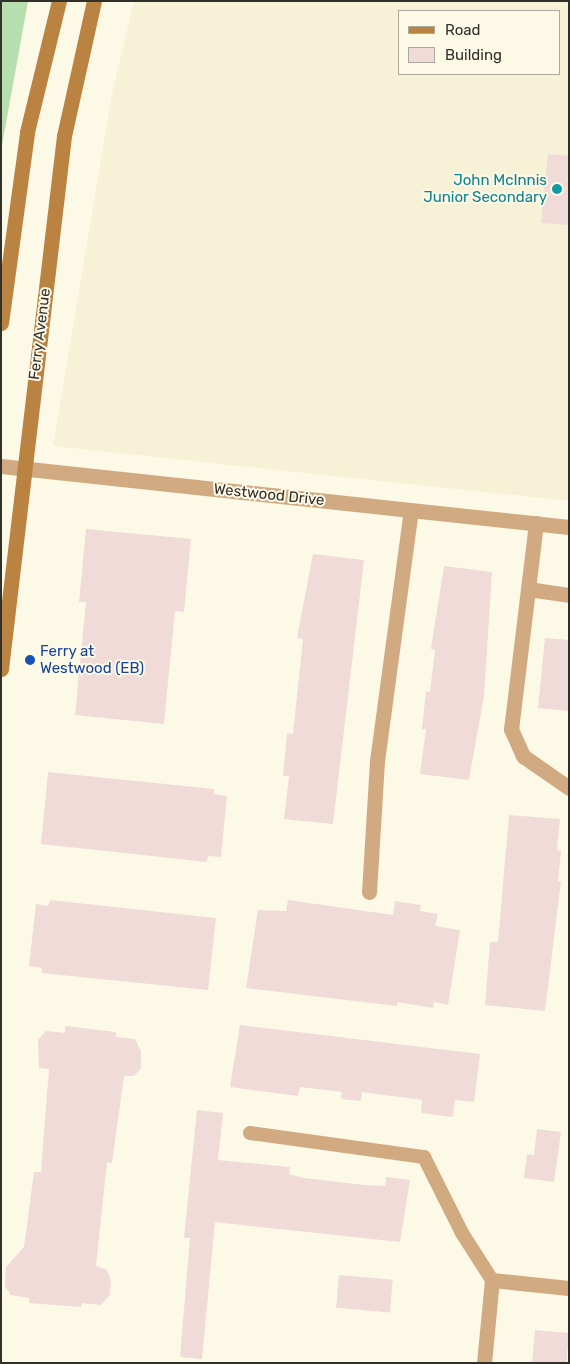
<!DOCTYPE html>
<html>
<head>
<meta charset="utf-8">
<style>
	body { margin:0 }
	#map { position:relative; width:570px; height:1364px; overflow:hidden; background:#fdf9e7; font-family:Rubik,sans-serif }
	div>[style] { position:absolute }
	.built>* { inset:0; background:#f7f1d7 }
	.green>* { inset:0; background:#b7deae }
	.building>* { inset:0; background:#f0dbd8; transform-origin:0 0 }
	.service>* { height:14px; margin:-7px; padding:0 7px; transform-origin:7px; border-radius:7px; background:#d1aa82 }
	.minor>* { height:15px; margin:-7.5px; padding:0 7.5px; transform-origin:7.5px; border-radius:7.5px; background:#d1aa82 }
	.tertiary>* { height:15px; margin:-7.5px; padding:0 7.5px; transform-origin:7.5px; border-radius:7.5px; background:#d1aa82 }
	.secondary>* { height:15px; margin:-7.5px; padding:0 7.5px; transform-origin:7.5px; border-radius:7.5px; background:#bb8341 }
	.dots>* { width:14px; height:14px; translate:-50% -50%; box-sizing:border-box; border:2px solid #fdf9e7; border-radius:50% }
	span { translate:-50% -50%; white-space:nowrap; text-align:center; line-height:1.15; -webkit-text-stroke:4px #fdf9e7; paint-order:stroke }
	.culture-label { font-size:15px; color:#0d838f }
	.right { translate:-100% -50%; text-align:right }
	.street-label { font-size:15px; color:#313029 }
	.transit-label { font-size:15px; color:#164399 }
	.left { translate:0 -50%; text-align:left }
	.frame { position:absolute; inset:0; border:2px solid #313029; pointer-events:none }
	.legend { position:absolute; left:398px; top:10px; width:162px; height:65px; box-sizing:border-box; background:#fdf9e7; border:1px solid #aba99b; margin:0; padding:6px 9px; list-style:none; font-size:15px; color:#313029 }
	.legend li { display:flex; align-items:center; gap:10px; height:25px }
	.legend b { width:25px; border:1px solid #aba99b }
</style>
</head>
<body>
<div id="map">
	<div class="built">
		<div style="clip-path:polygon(evenodd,134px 1px,569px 1px,569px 501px,53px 446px,112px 94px,134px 1px,399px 11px,559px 11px,559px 74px,399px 74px,399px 11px)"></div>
	</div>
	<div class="green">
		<div style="clip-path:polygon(1px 1px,28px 1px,1px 151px)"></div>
	</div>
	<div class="building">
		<div style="clip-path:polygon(548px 154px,569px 156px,569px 225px,541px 223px)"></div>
		<div style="clip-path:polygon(86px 529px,191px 539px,184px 612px,175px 611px,164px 724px,75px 715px,86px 602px,79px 602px)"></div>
		<div style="clip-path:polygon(313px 554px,364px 560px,333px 824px,284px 819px,289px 776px,283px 776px,287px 733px,293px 734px,303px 639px,297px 638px)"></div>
		<div style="clip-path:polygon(444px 566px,492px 572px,484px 696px,469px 780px,420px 774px,426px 729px,422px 729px,426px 691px,430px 692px,435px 650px,431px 649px)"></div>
		<div style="clip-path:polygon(545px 638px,569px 640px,569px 711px,538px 708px)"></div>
		<div style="clip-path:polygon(48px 772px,214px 789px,214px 794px,227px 796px,221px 857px,208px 856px,207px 862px,41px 844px)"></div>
		<div style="clip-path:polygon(509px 815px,560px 819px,557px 850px,561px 851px,558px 881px,561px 881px,545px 1011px,485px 1005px,490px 942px,498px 942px)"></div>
		<div style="clip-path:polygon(50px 900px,216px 918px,208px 990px,42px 973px,42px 968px,29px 966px,36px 904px,48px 906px)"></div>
		<div style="clip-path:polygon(288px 900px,393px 915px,395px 901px,421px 905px,420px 911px,438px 914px,435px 926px,460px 930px,448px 1005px,434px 1002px,433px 1008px,397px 1002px,397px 1006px,246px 988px,258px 910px,286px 911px)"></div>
		<div style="clip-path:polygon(240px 1025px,480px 1054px,474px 1102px,455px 1100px,453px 1117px,421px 1113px,422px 1100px,362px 1092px,361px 1101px,341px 1099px,342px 1092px,300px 1087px,298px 1096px,230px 1087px)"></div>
		<div style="clip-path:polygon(65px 1026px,116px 1032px,116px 1037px,135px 1039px,141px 1052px,141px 1068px,134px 1076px,124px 1076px,112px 1163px,107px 1162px,96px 1266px,107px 1270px,111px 1280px,110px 1295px,101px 1305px,82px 1303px,81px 1307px,29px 1303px,29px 1298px,11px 1295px,5px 1286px,6px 1267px,24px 1247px,34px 1172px,41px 1172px,49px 1069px,39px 1068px,38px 1040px,46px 1031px,65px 1033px)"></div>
		<div style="clip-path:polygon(197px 1110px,223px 1113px,218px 1160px,290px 1167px,289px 1174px,304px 1178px,364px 1185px,385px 1186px,386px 1177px,410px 1180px,400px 1242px,215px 1222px,202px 1359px,180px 1357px,190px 1238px,184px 1238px)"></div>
		<div style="clip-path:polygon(537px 1129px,561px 1132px,554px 1182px,524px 1178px,527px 1154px,534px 1155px)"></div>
		<div style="left:339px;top:1275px;width:54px;height:33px;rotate:5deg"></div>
		<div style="left:535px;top:1330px;width:34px;height:33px;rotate:5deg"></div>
	</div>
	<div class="service">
		<div style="left:250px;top:1133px;width:176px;rotate:7.9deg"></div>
		<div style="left:424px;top:1157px;width:85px;rotate:63.4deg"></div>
		<div style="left:462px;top:1233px;width:56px;rotate:57.4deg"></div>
	</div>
	<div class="minor">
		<div style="left:536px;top:523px;width:208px;rotate:96.9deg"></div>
		<div style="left:511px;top:729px;width:30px;rotate:66deg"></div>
		<div style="left:523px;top:756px;width:56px;rotate:34.8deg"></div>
		<div style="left:528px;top:589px;width:41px;rotate:8.3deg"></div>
		<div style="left:369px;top:892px;width:131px;rotate:-86.5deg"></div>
		<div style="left:377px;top:761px;width:253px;rotate:-82.3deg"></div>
		<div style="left:484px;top:1363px;width:83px;rotate:-84.5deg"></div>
		<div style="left:492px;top:1280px;width:77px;rotate:5.9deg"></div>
	</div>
	<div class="tertiary">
		<div style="left:1px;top:466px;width:571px;rotate:6.13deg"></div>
	</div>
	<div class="secondary">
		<div style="left:1px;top:323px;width:193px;rotate:-82.2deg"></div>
		<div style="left:27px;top:132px;width:135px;rotate:-76.3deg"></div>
		<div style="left:1px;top:669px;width:537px;rotate:-83.26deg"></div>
		<div style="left:64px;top:136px;width:138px;rotate:-77.5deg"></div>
	</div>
	<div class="dots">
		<div style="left:557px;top:189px;background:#0f9aa8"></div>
		<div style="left:30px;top:660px;background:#1a4fb4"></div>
	</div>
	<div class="culture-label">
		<span class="right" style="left:547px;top:189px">John McInnis<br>Junior Secondary</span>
	</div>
	<div class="street-label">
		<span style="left:40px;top:334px;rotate:-83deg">Ferry Avenue</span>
		<span style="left:269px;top:495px;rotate:6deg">Westwood Drive</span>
	</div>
	<div class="transit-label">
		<span class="left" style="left:40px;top:660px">Ferry at<br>Westwood (EB)</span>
	</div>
	<div class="frame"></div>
	<ul class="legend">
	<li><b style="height:6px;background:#bb8341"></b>Road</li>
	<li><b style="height:14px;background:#f0dbd8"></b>Building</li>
	</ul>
</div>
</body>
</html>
